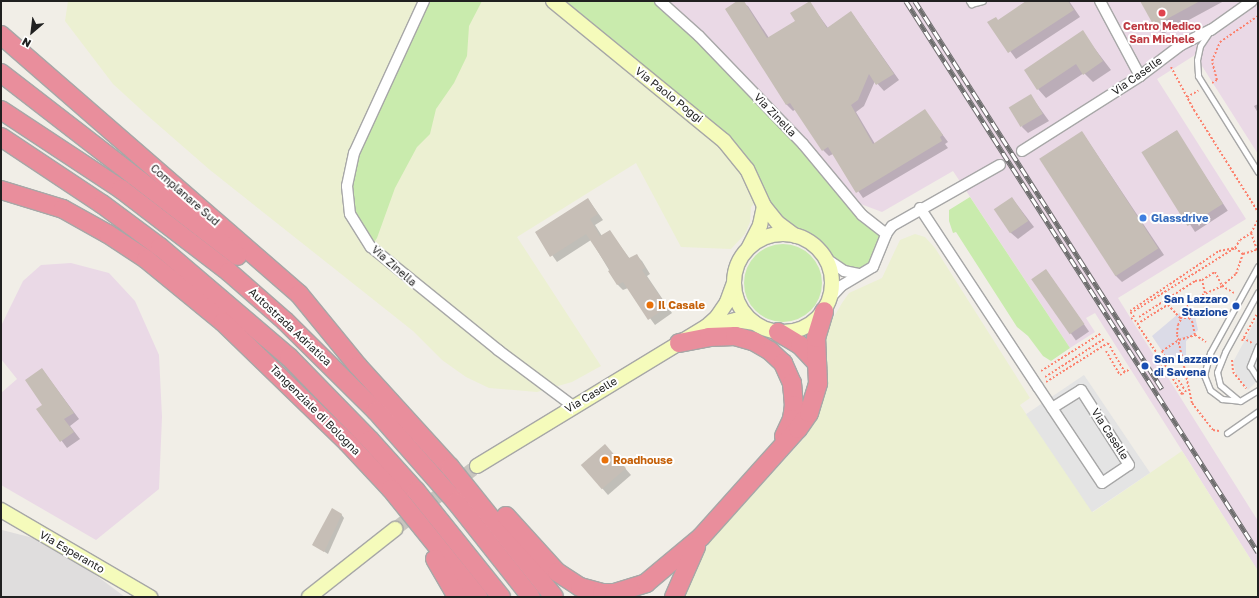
<!DOCTYPE html>
<html>
<head>
<meta charset="utf-8">
<style>
	body { margin:0 }
	#map { position:relative; width:1259px; height:598px; overflow:hidden; background:#f1eee7; font-family:"Golos Text",sans-serif }
	div>[style] { position:absolute }
	.residential>* { inset:0; background:#dfdddd }
	.industrial>* { inset:0; background:#ead9e6 }
	.farmland>* { inset:0; background:#ecf0d2 }
	.grass>* { inset:0; background:#c9ebad }
	.round { border-radius:50% }
	.parking>* { inset:0; background:#e4e4e4; transform-origin:0 0 }
	.plaza>* { inset:0; background:#dbdbe7 }
	.shadow>* { inset:0; background:#0003; transform-origin:0 0 }
	.building>* { inset:0; background:#c6beb6; transform-origin:0 0 }
	.secondary-tunnel>* { height:14px; margin-top:-7px; transform-origin:0; background:repeating-linear-gradient(90deg,#c7c5bf 0 14px,transparent 0 21px) }
	.path>* { height:2px; margin-top:-1px; transform-origin:0; background:repeating-linear-gradient(90deg,#fc816d 0 2px,transparent 0 4px) }
	.roads { filter:drop-shadow(1px 0 #a7a7a7) drop-shadow(-1px 0 #a7a7a7) drop-shadow(0 1px #a7a7a7) drop-shadow(0 -1px #a7a7a7) }
	.lane>* { height:5px; margin:-2.5px; padding:0 2.5px; transform-origin:2.5px; border-radius:2.5px; background:#fff }
	.street>* { height:10px; margin:-5px; padding:0 5px; transform-origin:5px; border-radius:5px; background:#fff }
	.secondary>* { height:14px; margin:-7px; padding:0 7px; transform-origin:7px; border-radius:7px; background:#f5fbbb }
	.secondary>.ring { margin:-7px; padding:0; box-sizing:content-box; background:none; border:14px solid #f5fbbb; border-radius:50% }
	.highway>* { height:18px; margin:-9px; padding:0 9px; transform-origin:9px; border-radius:9px; background:#e98e9c }
	.rail>* { height:4.5px; margin-top:-2.25px; transform-origin:0; background:repeating-linear-gradient(90deg,#fff 0 9px,#6e6e6e 0 18px); box-sizing:border-box; border-block:1px solid #6e6e6e }
	.dots>* { width:11px; height:11px; translate:-50% -50%; box-sizing:border-box; border:2px solid #fff; border-radius:50% }
	span { translate:-50% -50%; white-space:nowrap; text-align:center; line-height:1.15; -webkit-text-stroke:4px #fff; paint-order:stroke }
	.health-label { font-size:11px; color:#be3a42; font-weight:700 }
	.street-label { font-size:11px; color:#202020 }
	.shop-label { font-size:11px; color:#366cbe; font-weight:700 }
	.left { translate:0 -50%; text-align:left }
	.transit-label { font-size:11px; color:#164399; font-weight:700 }
	.right { translate:-100% -50%; text-align:right }
	.food-label { font-size:11px; color:#c56008; font-weight:700 }
	.frame { position:absolute; inset:0; border:2px solid #202020; pointer-events:none }
	.north { position:absolute; left:12px; top:12px; width:40px; height:40px; -webkit-text-stroke:3px #fff; paint-order:stroke; rotate:208deg; font-size:11px; font-weight:700; line-height:16px; text-align:center; color:#202020 }
	.north::after { content:''; display:block; margin:auto; width:14px; height:18px; background:#202020; clip-path:polygon(50% 0,100% 100%,50% 72%,0 100%) }
</style>
</head>
<body>
<div id="map">
	<div class="residential">
		<div style="clip-path:polygon(2px 530px,53px 543px,125px 597px,1px 597px)"></div>
	</div>
	<div class="industrial">
		<div style="clip-path:polygon(649px 1px,1258px 1px,1258px 154px,1195px 55px,1157px 79px,1246px 219px,1118px 298px,1258px 521px,1258px 571px,1095px 313px,1086px 318px,1095px 332px,1070px 348px,953px 171px,882px 212px,858px 203px)"></div>
		<div style="clip-path:polygon(71px 263px,109px 273px,135px 301px,159px 355px,162px 417px,159px 489px,96px 540px,1px 485px,1px 393px,17px 379px,1px 359px,1px 326px,23px 281px,41px 265px)"></div>
	</div>
	<div class="farmland">
		<div style="clip-path:polygon(68px 1px,649px 1px,768px 189px,751px 207px,750px 222px,745px 234px,731px 249px,681px 247px,636px 163px,517px 237px,601px 366px,572px 382px,537px 392px,489px 388px,466px 377px,442px 360px,413px 331px,210px 170px,148px 116px,113px 84px,65px 21px)"></div>
		<div style="clip-path:polygon(915px 234px,925px 237px,935px 248px,1030px 398px,1020px 405px,1093px 512px,1182px 451px,1258px 571px,1258px 597px,680px 597px,686px 581px,709px 543px,807px 435px,819px 412px,825px 389px,827px 373px,822px 347px,828px 327px,842px 303px,849px 293px,882px 278px,900px 240px)"></div>
	</div>
	<div class="grass">
		<div style="clip-path:polygon(422px 1px,482px 1px,469px 26px,467px 56px,454px 83px,436px 109px,430px 134px,417px 147px,395px 188px,377px 238px,371px 247px,350px 214px,354px 153px)"></div>
		<div style="clip-path:polygon(553px 1px,660px 1px,886px 234px,881px 251px,860px 274px,825px 258px,817px 247px,778px 223px,747px 169px)"></div>
		<div style="clip-path:polygon(970px 197px,1070px 348px,1051px 361px,1043px 356px,1028px 336px,1017px 327px,956px 232px,953px 233px,949px 221px,949px 210px)"></div>
		<div class="round" style="left:744px;top:244px;width:78px;height:78px"></div>
	</div>
	<div class="parking">
		<div style="clip-path:polygon(1258px 316px,1258px 380px,1248px 390px,1236px 374px,1233px 362px)"></div>
		<div style="left:1084px;top:375px;width:118px;height:70px;rotate:56deg"></div>
	</div>
	<div class="plaza">
		<div style="clip-path:polygon(1184px 309px,1195px 316px,1198px 330px,1186px 341px,1186px 364px,1170px 363px,1152px 336px)"></div>
	</div>
	<div class="shadow">
		<div style="clip-path:polygon(739px 1px,748px 6px,769px 38px,796px 21px,809px 2px,828px 28px,851px 12px,899px 80px,884px 91px,875px 81px,864px 106px,856px 112px,875px 144px,925px 111px,948px 142px,945px 144px,948px 148px,863px 198px,833px 154px,829px 156px,823px 150px,796px 109px,793px 111px,787px 105px,726px 9px)"></div>
		<div style="clip-path:polygon(1028px 1px,1069px 1px,1080px 17px,1016px 59px,989px 22px,998px 21px)"></div>
		<div style="clip-path:polygon(1141px 1px,1224px 1px,1163px 34px,1155px 25px)"></div>
		<div style="clip-path:polygon(1082px 32px,1111px 70px,1093px 82px,1084px 73px,1046px 98px,1038px 89px)"></div>
		<div style="clip-path:polygon(1031px 96px,1049px 121px,1028px 133px,1022px 127px)"></div>
		<div style="clip-path:polygon(1258px 104px,1258px 113px,1254px 106px)"></div>
		<div style="left:1176px;top:131px;width:95px;height:39px;rotate:57deg"></div>
		<div style="clip-path:polygon(1082px 132px,1164px 255px,1122px 282px,1116px 276px)"></div>
		<div style="clip-path:polygon(1012px 198px,1034px 227px,1018px 239px,1011px 233px)"></div>
		<div style="clip-path:polygon(588px 199px,603px 220px,595px 225px,602px 236px,609px 231px,630px 259px,636px 255px,642px 261px,650px 274px,647px 276px,672px 313px,655px 325px,628px 288px,623px 290px,618px 285px,591px 240px,557px 262px,536px 232px)"></div>
		<div style="left:1046px;top:270px;width:75px;height:16px;rotate:55deg"></div>
		<div style="clip-path:polygon(42px 369px,79px 419px,70px 426px,80px 439px,67px 448px,38px 409px,44px 405px)"></div>
		<div style="clip-path:polygon(611px 452px,631px 475px,608px 495px,582px 465px)"></div>
		<div style="clip-path:polygon(341px 514px,344px 518px,328px 554px,314px 545px)"></div>
	</div>
	<div class="building">
		<div style="clip-path:polygon(737px 1px,744px 1px,767px 38px,795px 21px,790px 13px,810px 1px,827px 28px,851px 11px,894px 74px,876px 85px,869px 74px,858px 100px,851px 105px,873px 144px,925px 109px,943px 135px,940px 137px,942px 141px,856px 193px,828px 147px,822px 151px,790px 103px,786px 105px,725px 9px)"></div>
		<div style="clip-path:polygon(1026px 1px,1068px 1px,1074px 10px,1008px 53px,987px 22px,996px 17px,998px 20px)"></div>
		<div style="clip-path:polygon(1140px 1px,1200px 1px,1154px 26px)"></div>
		<div style="clip-path:polygon(1083px 30px,1103px 61px,1083px 75px,1076px 64px,1037px 90px,1024px 70px)"></div>
		<div style="left:1031px;top:94px;width:23px;height:26px;rotate:59deg"></div>
		<div style="left:1177px;top:130px;width:87px;height:42px;rotate:58deg"></div>
		<div style="left:1082px;top:131px;width:140px;height:51px;rotate:57deg"></div>
		<div style="left:1012px;top:197px;width:29px;height:22px;rotate:56deg"></div>
		<div style="clip-path:polygon(588px 198px,598px 214px,590px 219px,600px 236px,610px 230px,629px 258px,637px 254px,645px 268px,642px 270px,667px 307px,648px 320px,623px 282px,617px 285px,608px 271px,610px 270px,586px 234px,550px 257px,535px 232px)"></div>
		<div style="left:1046px;top:269px;width:67px;height:18px;rotate:55deg"></div>
		<div style="clip-path:polygon(42px 368px,74px 413px,64px 419px,74px 432px,60px 442px,36px 409px,42px 405px,25px 380px)"></div>
		<div style="left:605px;top:444px;width:32px;height:32px;rotate:49deg"></div>
		<div style="clip-path:polygon(332px 508px,342px 514px,324px 552px,312px 545px)"></div>
	</div>
	<div class="secondary-tunnel">
		<div style="left:395px;top:529px;width:103px;rotate:-37.5deg"></div>
	</div>
	<div class="path">
		<div style="left:1171px;top:67px;width:49px;rotate:61.9deg"></div>
		<div style="left:1194px;top:110px;width:120px;rotate:57.9deg"></div>
		<div style="left:1212px;top:83px;width:6px;rotate:-31deg"></div>
		<div style="left:1217px;top:80px;width:20px;rotate:-105deg"></div>
		<div style="left:1212px;top:61px;width:21px;rotate:-67deg"></div>
		<div style="left:1220px;top:42px;width:46px;rotate:-34.4deg"></div>
		<div style="left:1187px;top:97px;width:13px;rotate:-29deg"></div>
		<div style="left:1251px;top:233px;width:20px;rotate:70deg"></div>
		<div style="left:1205px;top:293px;width:13px;rotate:-103deg"></div>
		<div style="left:1202px;top:280px;width:15px;rotate:-32deg"></div>
		<div style="left:1215px;top:272px;width:16px;rotate:63deg"></div>
		<div style="left:1222px;top:286px;width:14px;rotate:30deg"></div>
		<div style="left:1134px;top:311px;width:119px;rotate:-32deg"></div>
		<div style="left:1235px;top:248px;width:9px;rotate:-58deg"></div>
		<div style="left:1240px;top:240px;width:13px;rotate:-32deg"></div>
		<div style="left:1251px;top:233px;width:15px;rotate:-62deg"></div>
		<div style="left:1139px;top:317px;width:67px;rotate:-32.7deg"></div>
		<div style="left:1195px;top:281px;width:7px;rotate:-8deg"></div>
		<div style="left:1131px;top:319px;width:4px;rotate:-34deg"></div>
		<div style="left:1134px;top:317px;width:7px;rotate:-124deg"></div>
		<div style="left:1130px;top:311px;width:107px;rotate:-34deg"></div>
		<div style="left:1219px;top:251px;width:16px;rotate:-11deg"></div>
		<div style="left:1235px;top:248px;width:10px;rotate:37deg"></div>
		<div style="left:1243px;top:254px;width:14px;rotate:-17deg"></div>
		<div style="left:1135px;top:320px;width:4px;rotate:63deg"></div>
		<div style="left:1243px;top:338px;width:10px;rotate:29deg"></div>
		<div style="left:1242px;top:341px;width:33px;rotate:-61deg"></div>
		<div style="left:1106px;top:351px;width:28px;rotate:60deg"></div>
		<div style="left:1120px;top:375px;width:12px;rotate:-31deg"></div>
		<div style="left:1155px;top:358px;width:4px;rotate:-45deg"></div>
		<div style="left:1158px;top:355px;width:37px;rotate:-124deg"></div>
		<div style="left:1137px;top:324px;width:36px;rotate:-32deg"></div>
		<div style="left:1168px;top:305px;width:18px;rotate:47deg"></div>
		<div style="left:1180px;top:318px;width:9px"></div>
		<div style="left:1189px;top:318px;width:4px;rotate:45deg"></div>
		<div style="left:1192px;top:321px;width:14px;rotate:78deg"></div>
		<div style="left:1195px;top:335px;width:13px;rotate:32deg"></div>
		<div style="left:1183px;top:359px;width:17px;rotate:177deg"></div>
		<div style="left:1166px;top:360px;width:10px;rotate:-114deg"></div>
		<div style="left:1162px;top:351px;width:20px;rotate:-33deg"></div>
		<div style="left:1179px;top:340px;width:17px;rotate:-17deg"></div>
		<div style="left:1232px;top:360px;width:12px;rotate:85deg"></div>
		<div style="left:1233px;top:372px;width:21px;rotate:51deg"></div>
		<div style="left:1161px;top:367px;width:4px;rotate:-27deg"></div>
		<div style="left:1165px;top:365px;width:34px;rotate:60deg"></div>
		<div style="left:1182px;top:394px;width:4px;rotate:-27deg"></div>
		<div style="left:1186px;top:392px;width:38px;rotate:-122deg"></div>
		<div style="left:1041px;top:371px;width:70px;rotate:-32.1deg"></div>
		<div style="left:1045px;top:377px;width:70px;rotate:-32.8deg"></div>
		<div style="left:1046px;top:382px;width:73px;rotate:-32.2deg"></div>
		<div style="left:1108px;top:343px;width:34px;rotate:60deg"></div>
		<div style="left:1219px;top:431px;width:6px;rotate:-171deg"></div>
		<div style="left:1213px;top:430px;width:34px;rotate:-128deg"></div>
		<div style="left:1192px;top:403px;width:71px;rotate:-102.3deg"></div>
		<div style="left:1177px;top:334px;width:9px;rotate:-84deg"></div>
		<div style="left:1178px;top:325px;width:28px;rotate:-63deg"></div>
		<div style="left:1191px;top:300px;width:34px;rotate:-24deg"></div>
		<div style="left:1222px;top:286px;width:18px;rotate:-41deg"></div>
		<div style="left:1236px;top:274px;width:21px;rotate:-71deg"></div>
	</div>
	<div class="roads">
		<div class="lane">
			<div style="left:969px;top:1px;width:4px;rotate:56deg"></div>
			<div style="left:971px;top:4px;width:12px;rotate:-14deg"></div>
			<div style="left:1208px;top:34px;width:14px;rotate:124deg"></div>
			<div style="left:1200px;top:46px;width:14px;rotate:102deg"></div>
			<div style="left:1197px;top:60px;width:16px;rotate:86deg"></div>
			<div style="left:1198px;top:76px;width:113px;rotate:58deg"></div>
			<div style="left:1258px;top:266px;width:99px;rotate:118.9deg"></div>
			<div style="left:1210px;top:353px;width:23px;rotate:105deg"></div>
			<div style="left:1204px;top:375px;width:16px;rotate:68deg"></div>
			<div style="left:1210px;top:390px;width:15px;rotate:37deg"></div>
			<div style="left:1222px;top:399px;width:18px;rotate:6deg"></div>
			<div style="left:1240px;top:401px;width:21px;rotate:-31deg"></div>
			<div style="left:1258px;top:346px;width:22px;rotate:112deg"></div>
			<div style="left:1250px;top:366px;width:15px;rotate:58deg"></div>
			<div style="left:1238px;top:400px;width:23px;rotate:-140deg"></div>
			<div style="left:1220px;top:385px;width:13px;rotate:-103deg"></div>
			<div style="left:1217px;top:372px;width:22px;rotate:-68deg"></div>
			<div style="left:1225px;top:352px;width:68px;rotate:-61.2deg"></div>
			<div style="left:1227px;top:433px;width:38px;rotate:-35deg"></div>
		</div>
		<div class="street">
			<div style="left:424px;top:1px;width:167px;rotate:114.7deg"></div>
			<div style="left:354px;top:153px;width:34px;rotate:102deg"></div>
			<div style="left:347px;top:186px;width:28px;rotate:84deg"></div>
			<div style="left:350px;top:214px;width:39px;rotate:58deg"></div>
			<div style="left:371px;top:247px;width:164px;rotate:39deg"></div>
			<div style="left:498px;top:350px;width:94px;rotate:36.7deg"></div>
			<div style="left:660px;top:1px;width:52px;rotate:41.9deg"></div>
			<div style="left:699px;top:36px;width:150px;rotate:46.1deg"></div>
			<div style="left:803px;top:144px;width:92px;rotate:50.3deg"></div>
			<div style="left:862px;top:215px;width:31px;rotate:38deg"></div>
			<div style="left:1100px;top:1px;width:85px;rotate:61.9deg"></div>
			<div style="left:1022px;top:151px;width:140px;rotate:-32.4deg"></div>
			<div style="left:1140px;top:76px;width:51px;rotate:-37.1deg"></div>
			<div style="left:1181px;top:45px;width:34px;rotate:-27deg"></div>
			<div style="left:1211px;top:30px;width:50px;rotate:-35.3deg"></div>
			<div style="left:920px;top:208px;width:214px;rotate:56.6deg"></div>
			<div style="left:1038px;top:387px;width:115px;rotate:56.3deg"></div>
			<div style="left:1102px;top:483px;width:32px;rotate:-34deg"></div>
			<div style="left:1129px;top:465px;width:89px;rotate:-122.6deg"></div>
			<div style="left:1081px;top:390px;width:34px;rotate:148deg"></div>
			<div style="left:825px;top:258px;width:23px;rotate:34deg"></div>
			<div style="left:844px;top:271px;width:16px;rotate:11deg"></div>
			<div style="left:830px;top:298px;width:16px;rotate:-47deg"></div>
			<div style="left:841px;top:286px;width:37px;rotate:-31deg"></div>
			<div style="left:873px;top:267px;width:35px;rotate:-68deg"></div>
			<div style="left:886px;top:234px;width:10px;rotate:-53deg"></div>
			<div style="left:892px;top:226px;width:124px;rotate:-29.5deg"></div>
		</div>
		<div class="secondary">
			<div style="left:553px;top:1px;width:221px;rotate:39.3deg"></div>
			<div style="left:724px;top:141px;width:36px;rotate:51deg"></div>
			<div style="left:747px;top:169px;width:41px;rotate:65.3deg"></div>
			<div style="left:764px;top:206px;width:22px;rotate:51deg"></div>
			<div style="left:778px;top:223px;width:21px;rotate:37deg"></div>
			<div class="ring" style="left:734px;top:234px;width:84px;height:84px"></div>
			<div style="left:749px;top:247px;width:25px;rotate:-63deg"></div>
			<div style="left:760px;top:225px;width:19px;rotate:-78deg"></div>
			<div style="left:708px;top:326px;width:29px;rotate:-12deg"></div>
			<div style="left:736px;top:320px;width:19px;rotate:9deg"></div>
			<div style="left:477px;top:466px;width:268px;rotate:-31.3deg"></div>
			<div style="left:706px;top:327px;width:15px;rotate:-42deg"></div>
			<div style="left:717px;top:317px;width:18px;rotate:-56deg"></div>
			<div style="left:727px;top:302px;width:20px;rotate:-70deg"></div>
			<div style="left:1px;top:510px;width:173px;rotate:30.3deg"></div>
			<div style="left:309px;top:597px;width:110px;rotate:-38.3deg"></div>
		</div>
		<div class="highway">
			<div style="left:1px;top:35px;width:395px;rotate:41deg"></div>
			<div style="left:299px;top:294px;width:93px;rotate:50.7deg"></div>
			<div style="left:358px;top:366px;width:137px;rotate:47.7deg"></div>
			<div style="left:450px;top:467px;width:166px;rotate:51.3deg"></div>
			<div style="left:1px;top:73px;width:299px;rotate:37.7deg"></div>
			<div style="left:1px;top:110px;width:144px;rotate:33.4deg"></div>
			<div style="left:121px;top:189px;width:136px;rotate:37.5deg"></div>
			<div style="left:229px;top:272px;width:74px;rotate:41.2deg"></div>
			<div style="left:285px;top:321px;width:128px;rotate:44.7deg"></div>
			<div style="left:376px;top:411px;width:121px;rotate:48.7deg"></div>
			<div style="left:456px;top:502px;width:121px;rotate:51.7deg"></div>
			<div style="left:1px;top:137px;width:121px;rotate:33.6deg"></div>
			<div style="left:102px;top:204px;width:72px;rotate:36.6deg"></div>
			<div style="left:160px;top:247px;width:170px;rotate:40.5deg"></div>
			<div style="left:289px;top:357px;width:116px;rotate:45.7deg"></div>
			<div style="left:370px;top:440px;width:69px;rotate:48deg"></div>
			<div style="left:416px;top:491px;width:136px;rotate:51.3deg"></div>
			<div style="left:1px;top:190px;width:65px;rotate:17deg"></div>
			<div style="left:63px;top:209px;width:51px;rotate:29.1deg"></div>
			<div style="left:108px;top:234px;width:45px;rotate:33.3deg"></div>
			<div style="left:146px;top:259px;width:99px;rotate:39.3deg"></div>
			<div style="left:223px;top:322px;width:173px;rotate:44.1deg"></div>
			<div style="left:347px;top:442px;width:64px;rotate:46.9deg"></div>
			<div style="left:391px;top:489px;width:139px;rotate:51.1deg"></div>
			<div style="left:778px;top:332px;width:26px;rotate:31deg"></div>
			<div style="left:800px;top:345px;width:22px;rotate:47deg"></div>
			<div style="left:679px;top:343px;width:31px;rotate:-11deg"></div>
			<div style="left:709px;top:337px;width:26px;rotate:-2deg"></div>
			<div style="left:735px;top:336px;width:19px;rotate:16deg"></div>
			<div style="left:753px;top:341px;width:20px;rotate:30deg"></div>
			<div style="left:770px;top:351px;width:18px;rotate:43deg"></div>
			<div style="left:783px;top:363px;width:22px;rotate:66deg"></div>
			<div style="left:792px;top:383px;width:22px;rotate:85deg"></div>
			<div style="left:794px;top:405px;width:14px;rotate:98deg"></div>
			<div style="left:792px;top:419px;width:19px;rotate:115deg"></div>
			<div style="left:506px;top:516px;width:76px;rotate:47.7deg"></div>
			<div style="left:557px;top:572px;width:27px;rotate:33deg"></div>
			<div style="left:580px;top:587px;width:23px;rotate:15deg"></div>
			<div style="left:602px;top:593px;width:12px"></div>
			<div style="left:614px;top:593px;width:34px;rotate:-17deg"></div>
			<div style="left:646px;top:583px;width:72px;rotate:-39.9deg"></div>
			<div style="left:701px;top:537px;width:145px;rotate:-48.1deg"></div>
			<div style="left:798px;top:429px;width:19px;rotate:-55deg"></div>
			<div style="left:809px;top:413px;width:31px;rotate:-73deg"></div>
			<div style="left:818px;top:383px;width:45px;rotate:-92.5deg"></div>
			<div style="left:816px;top:338px;width:28px;rotate:-73deg"></div>
			<div style="left:435px;top:559px;width:44px;rotate:59.9deg"></div>
			<div style="left:674px;top:597px;width:55px;rotate:-66.3deg"></div>
		</div>
	</div>
	<div class="rail">
		<div style="left:906px;top:1px;width:654px;rotate:57.43deg"></div>
		<div style="left:915px;top:1px;width:460px;rotate:57.5deg"></div>
	</div>
	<div class="dots">
		<div style="left:1162px;top:13px;background:#e0444e"></div>
		<div style="left:1143px;top:218px;background:#3f7fe0"></div>
		<div style="left:650px;top:305px;background:#e8710a"></div>
		<div style="left:1236px;top:306px;background:#1a4fb4"></div>
		<div style="left:1145px;top:366px;background:#1a4fb4"></div>
		<div style="left:605px;top:460px;background:#e8710a"></div>
	</div>
	<div class="health-label">
		<span style="left:1162px;top:33px">Centro Medico<br>San Michele</span>
	</div>
	<div class="street-label">
		<span style="left:1137px;top:76px;rotate:-35deg">Via Caselle</span>
		<span style="left:669px;top:95px;rotate:38deg">Via Paolo Poggi</span>
		<span style="left:775px;top:115px;rotate:46deg">Via Zinella</span>
		<span style="left:185px;top:195px;rotate:41deg">Complanare Sud</span>
		<span style="left:394px;top:266px;rotate:41deg">Via Zinella</span>
		<span style="left:290px;top:327px;rotate:43deg">Autostrada Adriatica</span>
		<span style="left:591px;top:395px;rotate:-31deg">Via Caselle</span>
		<span style="left:315px;top:410px;rotate:45deg">Tangenziale di Bologna</span>
		<span style="left:1110px;top:434px;rotate:57deg">Via Caselle</span>
		<span style="left:72px;top:552px;rotate:30deg">Via Esperanto</span>
	</div>
	<div class="shop-label">
		<span class="left" style="left:1151px;top:218px">Glassdrive</span>
	</div>
	<div class="transit-label">
		<span class="right" style="left:1228px;top:306px">San Lazzaro<br>Stazione</span>
		<span class="left" style="left:1154px;top:366px">San Lazzaro<br>di Savena</span>
	</div>
	<div class="food-label">
		<span class="left" style="left:658px;top:305px">Il Casale</span>
		<span class="left" style="left:613px;top:460px">Roadhouse</span>
	</div>
	<div class="frame"></div>
	<div class="north">N</div>
</div>
</body>
</html>
